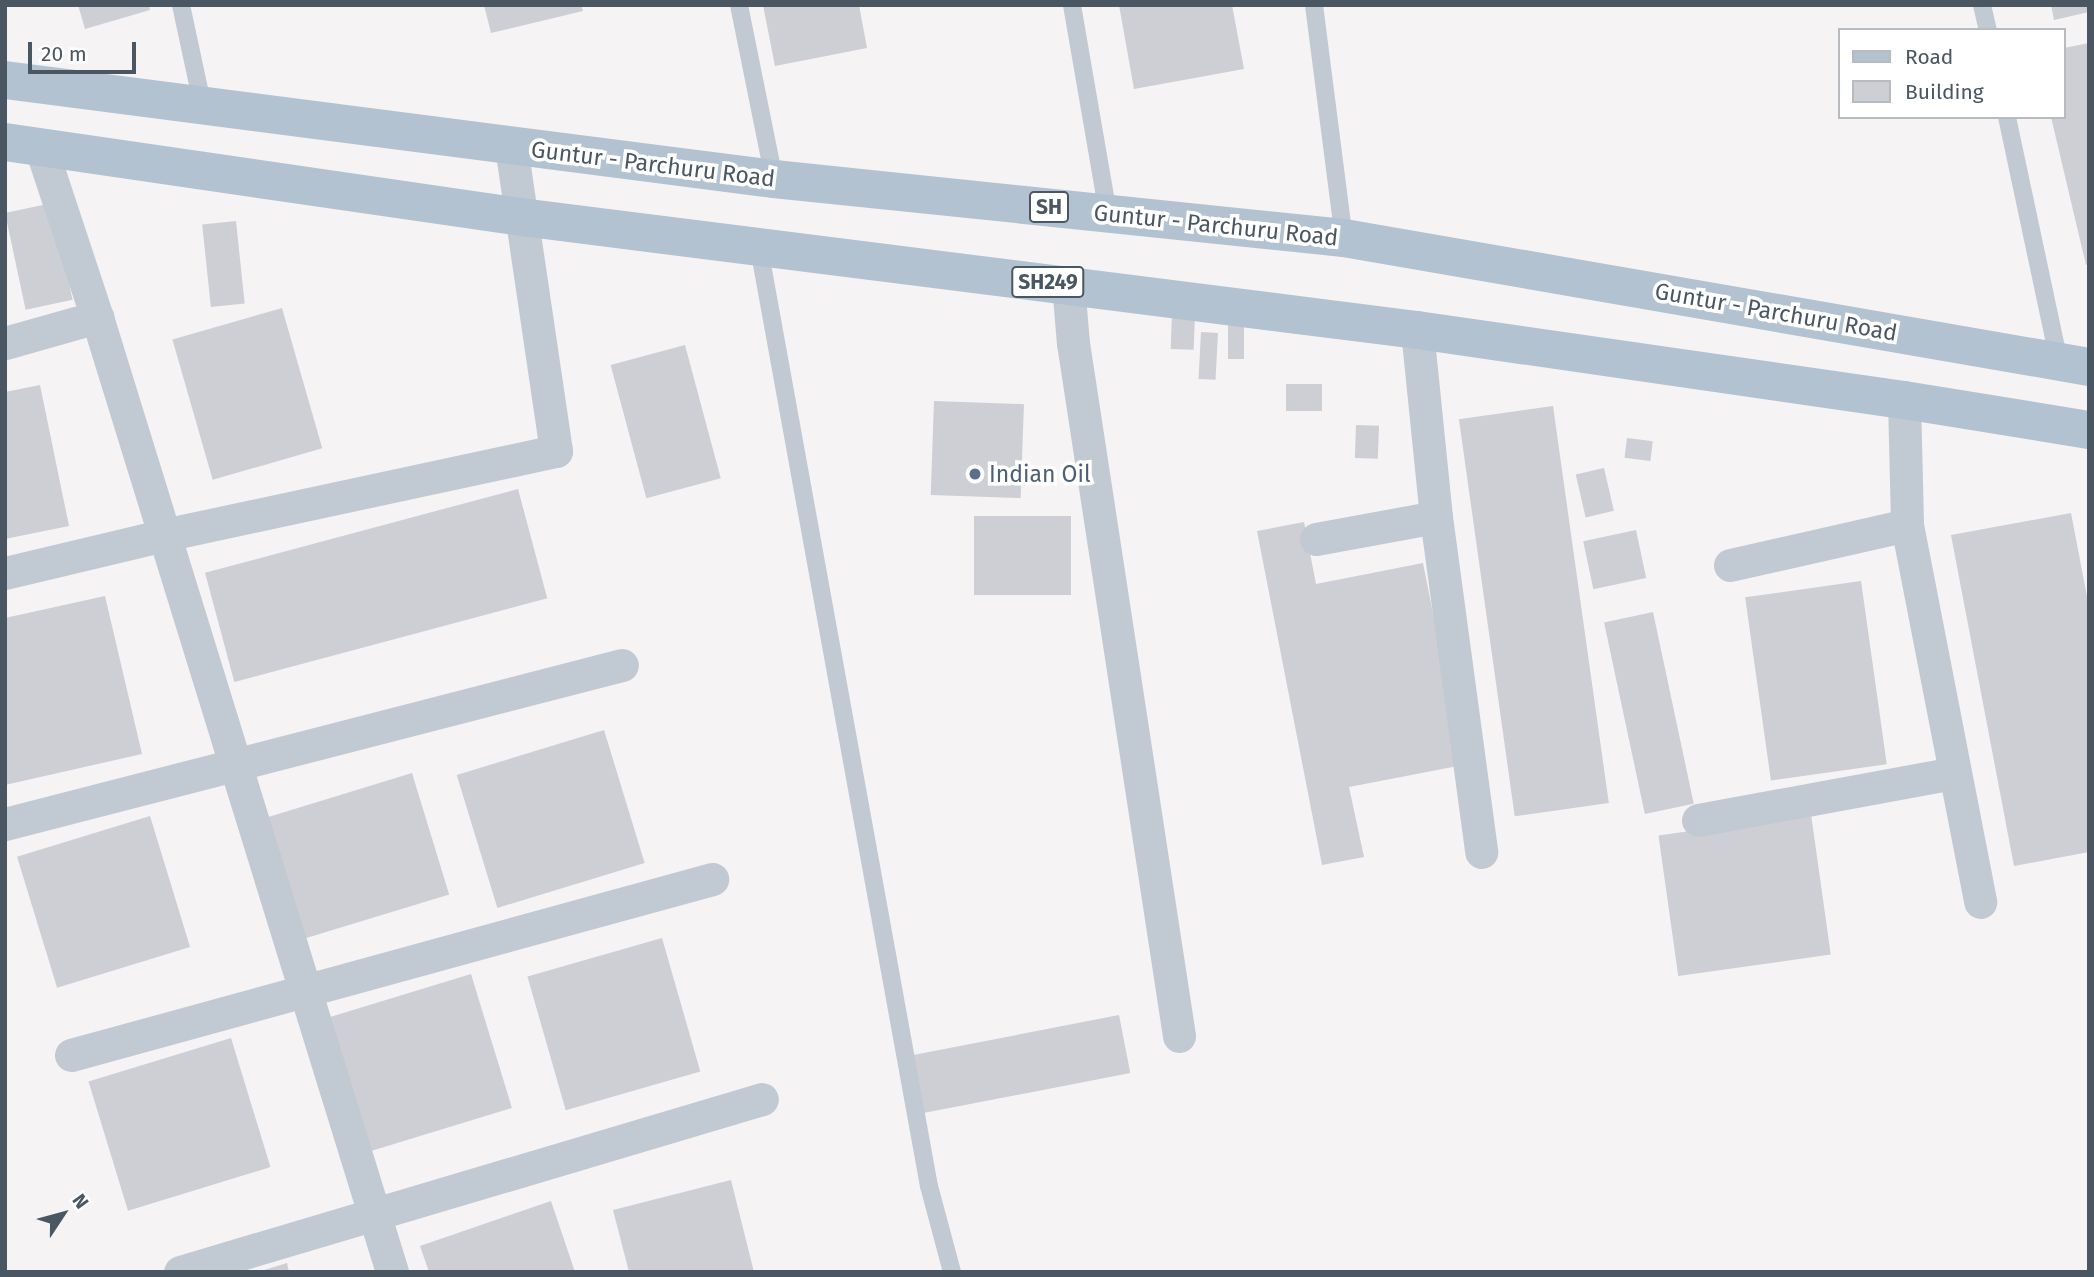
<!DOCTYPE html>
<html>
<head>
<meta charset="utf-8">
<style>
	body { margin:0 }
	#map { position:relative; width:2094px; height:1277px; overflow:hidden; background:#f5f3f3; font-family:"Fira Sans",sans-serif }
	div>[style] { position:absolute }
	.building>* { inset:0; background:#cdcfd5; transform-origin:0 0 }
	.lane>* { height:18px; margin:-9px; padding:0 9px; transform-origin:9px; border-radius:9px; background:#c1cad2 }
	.street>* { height:33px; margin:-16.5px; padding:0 16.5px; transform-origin:16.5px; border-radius:16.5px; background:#c1cad2 }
	.primary>* { height:38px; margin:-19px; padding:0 19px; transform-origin:19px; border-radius:19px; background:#b3c2d1 }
	.dots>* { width:19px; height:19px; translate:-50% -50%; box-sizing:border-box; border:4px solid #fff; border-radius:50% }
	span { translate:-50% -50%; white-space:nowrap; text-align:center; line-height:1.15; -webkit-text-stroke:7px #fff; paint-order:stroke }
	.shield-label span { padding:2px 5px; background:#fff; border:2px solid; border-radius:5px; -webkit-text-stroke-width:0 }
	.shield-label { font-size:21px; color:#4a5661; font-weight:700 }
	.street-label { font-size:23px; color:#4a5661 }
	.service-label { font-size:23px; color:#4e5e75 }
	.left { translate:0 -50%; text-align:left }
	.frame { position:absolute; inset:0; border:7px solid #4a5661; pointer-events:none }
	.legend { position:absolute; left:1838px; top:28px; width:228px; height:91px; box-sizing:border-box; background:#fff; border:2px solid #b7bbc0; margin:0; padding:9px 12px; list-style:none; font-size:21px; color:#4a5661 }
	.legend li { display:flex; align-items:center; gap:14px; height:35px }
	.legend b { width:35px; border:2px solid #b7bbc0 }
	.north { position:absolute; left:28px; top:1179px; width:70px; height:70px; -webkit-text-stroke:5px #fff; paint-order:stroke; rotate:54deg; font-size:19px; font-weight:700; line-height:28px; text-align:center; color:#4a5661 }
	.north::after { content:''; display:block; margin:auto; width:24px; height:32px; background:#4a5661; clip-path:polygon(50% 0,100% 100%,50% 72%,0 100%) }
	.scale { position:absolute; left:28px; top:42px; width:108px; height:32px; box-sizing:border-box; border:4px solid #4a5661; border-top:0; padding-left:9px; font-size:21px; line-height:24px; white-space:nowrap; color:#4a5661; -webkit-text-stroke:5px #fff; paint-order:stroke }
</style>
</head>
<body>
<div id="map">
	<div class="building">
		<div style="clip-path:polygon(78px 5px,149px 5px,150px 10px,85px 29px)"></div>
		<div style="clip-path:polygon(484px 5px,581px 5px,583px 11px,491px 33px)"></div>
		<div style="clip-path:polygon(763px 5px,859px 5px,867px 48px,775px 66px)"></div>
		<div style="clip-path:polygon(1119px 5px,1232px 5px,1244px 69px,1134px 89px)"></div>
		<div style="clip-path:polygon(2051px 5px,2089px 5px,2089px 12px,2054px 20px)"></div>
		<div style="clip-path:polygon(2089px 43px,2089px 264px,2086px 265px,2051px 117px,2064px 117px,2064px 48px)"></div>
		<div style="left:52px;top:203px;width:99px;height:48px;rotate:78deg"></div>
		<div style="left:236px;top:221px;width:83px;height:34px;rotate:84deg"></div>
		<div style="left:282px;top:308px;width:146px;height:114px;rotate:74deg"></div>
		<div style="left:1172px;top:312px;width:23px;height:37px;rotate:2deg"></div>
		<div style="left:1228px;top:320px;width:16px;height:39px"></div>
		<div style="left:1201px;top:332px;width:17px;height:47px;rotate:3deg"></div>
		<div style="left:685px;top:345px;width:138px;height:77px;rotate:75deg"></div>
		<div style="left:1286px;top:384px;width:36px;height:27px"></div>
		<div style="clip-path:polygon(40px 385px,69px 526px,5px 539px,5px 392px)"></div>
		<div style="left:934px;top:401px;width:90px;height:94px;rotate:2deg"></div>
		<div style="left:1553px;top:406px;width:401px;height:95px;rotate:82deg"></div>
		<div style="left:1356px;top:425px;width:23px;height:33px;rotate:2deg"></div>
		<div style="left:1627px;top:438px;width:26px;height:20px;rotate:7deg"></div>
		<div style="left:1604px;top:468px;width:44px;height:29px;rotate:77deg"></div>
		<div style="left:518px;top:489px;width:113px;height:324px;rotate:75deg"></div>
		<div style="clip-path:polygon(2071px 513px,2089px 607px,2089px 852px,2014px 866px,1951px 535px)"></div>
		<div style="left:1071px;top:516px;width:79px;height:97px;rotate:90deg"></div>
		<div style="clip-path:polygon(1304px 522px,1316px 584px,1423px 563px,1463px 765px,1349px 787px,1364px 857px,1322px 865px,1257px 531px)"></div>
		<div style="left:1636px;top:530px;width:49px;height:54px;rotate:78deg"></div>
		<div style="left:1861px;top:581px;width:185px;height:117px;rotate:82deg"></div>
		<div style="clip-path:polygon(105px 596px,142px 754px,5px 785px,5px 618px)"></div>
		<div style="left:1653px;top:612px;width:196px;height:50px;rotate:78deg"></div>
		<div style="left:604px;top:730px;width:139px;height:154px;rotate:73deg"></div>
		<div style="left:412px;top:773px;width:127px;height:151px;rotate:73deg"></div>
		<div style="left:1811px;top:814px;width:142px;height:154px;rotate:82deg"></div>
		<div style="left:150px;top:816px;width:137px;height:139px;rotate:73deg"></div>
		<div style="left:662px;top:938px;width:139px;height:140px;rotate:74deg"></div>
		<div style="left:471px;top:974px;width:140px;height:149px;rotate:73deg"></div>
		<div style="left:1119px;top:1015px;width:59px;height:212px;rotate:79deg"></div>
		<div style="left:231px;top:1038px;width:135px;height:149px;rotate:73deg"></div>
		<div style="clip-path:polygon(731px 1180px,754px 1272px,629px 1272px,613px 1210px)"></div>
		<div style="clip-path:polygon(551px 1201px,575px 1272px,429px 1272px,420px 1246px)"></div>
		<div style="clip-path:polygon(287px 1263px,289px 1272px,262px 1272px,261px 1271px)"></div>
	</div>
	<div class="lane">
		<div style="left:181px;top:5px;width:105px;rotate:77.9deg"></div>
		<div style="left:739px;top:5px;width:177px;rotate:78.6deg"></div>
		<div style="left:1072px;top:5px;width:211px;rotate:80.2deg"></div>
		<div style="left:1314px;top:5px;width:235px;rotate:82.7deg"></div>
		<div style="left:1982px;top:5px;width:26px;rotate:77deg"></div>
		<div style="left:2007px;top:117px;width:250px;rotate:78deg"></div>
		<div style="left:759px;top:248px;width:953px;rotate:79.73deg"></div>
		<div style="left:929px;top:1186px;width:89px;rotate:75deg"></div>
	</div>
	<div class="street">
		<div style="left:41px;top:148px;width:178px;rotate:71.7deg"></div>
		<div style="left:97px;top:317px;width:1000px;rotate:72.83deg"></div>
		<div style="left:1068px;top:284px;width:59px;rotate:85.2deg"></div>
		<div style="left:1073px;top:343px;width:701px;rotate:81.3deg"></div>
		<div style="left:1417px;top:330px;width:188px;rotate:84.2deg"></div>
		<div style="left:1436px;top:517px;width:338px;rotate:82.3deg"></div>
		<div style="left:5px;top:343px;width:96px;rotate:-15.8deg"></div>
		<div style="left:1904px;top:400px;width:125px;rotate:88.6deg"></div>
		<div style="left:1907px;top:525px;width:384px;rotate:79deg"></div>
		<div style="left:1316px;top:539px;width:122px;rotate:-10.4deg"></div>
		<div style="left:1730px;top:565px;width:181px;rotate:-12.7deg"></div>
		<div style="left:5px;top:573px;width:163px;rotate:-13.4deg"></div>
		<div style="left:164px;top:535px;width:401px;rotate:-12.1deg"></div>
		<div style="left:556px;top:451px;width:307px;rotate:-98.4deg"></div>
		<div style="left:1698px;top:820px;width:261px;rotate:-10.4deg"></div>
		<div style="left:5px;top:824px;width:637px;rotate:-14.45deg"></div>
		<div style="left:71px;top:1055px;width:665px;rotate:-15.35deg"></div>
		<div style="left:180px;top:1272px;width:607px;rotate:-16.55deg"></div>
	</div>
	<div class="primary">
		<div style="left:5px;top:80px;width:775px;rotate:7.34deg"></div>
		<div style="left:774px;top:179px;width:573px;rotate:5.91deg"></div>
		<div style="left:1344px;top:238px;width:756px;rotate:9.82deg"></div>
		<div style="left:5px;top:142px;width:521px;rotate:8.27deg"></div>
		<div style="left:521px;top:217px;width:903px;rotate:7.19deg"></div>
		<div style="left:1417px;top:330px;width:492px;rotate:8.2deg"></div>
		<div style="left:1904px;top:400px;width:187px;rotate:9.2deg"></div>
	</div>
	<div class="dots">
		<div style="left:975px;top:474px;background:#5c6f8a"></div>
	</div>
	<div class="shield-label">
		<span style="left:1049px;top:207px">SH</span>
		<span style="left:1048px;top:282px">SH249</span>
	</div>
	<div class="street-label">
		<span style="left:653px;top:164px;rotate:7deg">Guntur - Parchuru Road</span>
		<span style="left:1216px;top:225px;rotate:6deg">Guntur - Parchuru Road</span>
		<span style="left:1776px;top:312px;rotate:10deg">Guntur - Parchuru Road</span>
	</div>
	<div class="service-label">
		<span class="left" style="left:989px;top:474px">Indian Oil</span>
	</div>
	<div class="frame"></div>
	<ul class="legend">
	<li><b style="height:9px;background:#b3c2d1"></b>Road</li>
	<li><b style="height:19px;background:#cdcfd5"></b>Building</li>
	</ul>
	<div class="north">N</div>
	<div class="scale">20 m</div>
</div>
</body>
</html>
